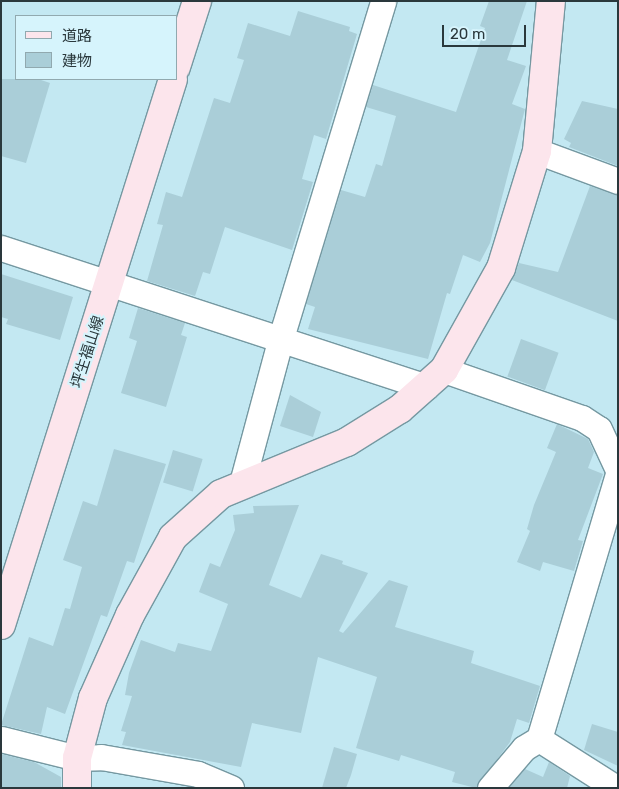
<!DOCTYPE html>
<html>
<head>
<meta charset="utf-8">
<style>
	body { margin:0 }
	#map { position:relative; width:619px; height:789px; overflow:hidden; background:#c3e8f2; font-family:Rubik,"Noto Sans JP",sans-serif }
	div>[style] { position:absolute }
	.building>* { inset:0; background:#aaced8; transform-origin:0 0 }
	.roads { filter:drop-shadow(1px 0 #7598a1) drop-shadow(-1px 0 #7598a1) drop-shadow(0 1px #7598a1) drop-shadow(0 -1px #7598a1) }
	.street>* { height:25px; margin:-12.5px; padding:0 12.5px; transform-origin:12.5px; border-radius:12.5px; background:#fff }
	.secondary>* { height:28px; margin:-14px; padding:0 14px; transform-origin:14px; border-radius:14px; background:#fce5ec }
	span { translate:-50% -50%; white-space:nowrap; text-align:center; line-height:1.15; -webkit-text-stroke:4px #d6f4fc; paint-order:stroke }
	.street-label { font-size:15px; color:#2a383c }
	.frame { position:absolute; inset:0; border:2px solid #2a383c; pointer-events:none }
	.legend { position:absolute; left:15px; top:15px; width:162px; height:65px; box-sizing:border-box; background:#d6f4fc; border:1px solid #91a9af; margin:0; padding:6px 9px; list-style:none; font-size:15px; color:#2a383c }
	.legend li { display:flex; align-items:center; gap:10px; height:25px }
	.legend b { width:25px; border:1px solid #91a9af }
	.scale { position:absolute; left:442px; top:25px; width:84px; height:22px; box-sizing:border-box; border:2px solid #2a383c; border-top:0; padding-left:6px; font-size:15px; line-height:18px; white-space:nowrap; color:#2a383c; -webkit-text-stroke:4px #d6f4fc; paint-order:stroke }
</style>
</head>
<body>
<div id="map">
	<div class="building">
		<div style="clip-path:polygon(489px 1px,527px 1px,507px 60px,526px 66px,512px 104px,525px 109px,490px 243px,480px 262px,463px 255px,450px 294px,447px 293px,428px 359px,308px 329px,315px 307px,306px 304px,341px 190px,365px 197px,376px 164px,382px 166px,396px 116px,366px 107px,373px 85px,456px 112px,485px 28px,480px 26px)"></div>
		<div style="clip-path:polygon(298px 11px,350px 27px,349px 31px,357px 34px,326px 139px,314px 135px,302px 179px,313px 182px,292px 250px,225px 227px,210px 274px,203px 272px,195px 296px,147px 281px,163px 225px,157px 224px,166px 192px,182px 197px,214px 98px,230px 103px,244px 60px,237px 58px,248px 23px,290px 36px)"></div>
		<div style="clip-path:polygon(1px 79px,38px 79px,50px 83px,26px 163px,1px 156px)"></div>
		<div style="clip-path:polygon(582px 101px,618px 109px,618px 166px,569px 147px,571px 143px,564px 139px)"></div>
		<div style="clip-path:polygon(590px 186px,618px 195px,618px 321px,512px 280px,519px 263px,558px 272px)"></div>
		<div style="clip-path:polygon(1px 274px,73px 297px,60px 340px,6px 324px,8px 319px,1px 317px)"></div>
		<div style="clip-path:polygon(138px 308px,185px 323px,181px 335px,187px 337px,166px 407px,121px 393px,137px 341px,129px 338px)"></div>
		<div style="left:521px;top:339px;width:40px;height:40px;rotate:20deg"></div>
		<div style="clip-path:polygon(290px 395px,321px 412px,313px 437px,280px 426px)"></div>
		<div style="clip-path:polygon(557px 424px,588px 439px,594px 452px,588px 468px,603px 474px,578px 540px,583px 541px,574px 571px,543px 562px,540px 571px,517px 562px,530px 531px,527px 529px,534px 505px,556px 452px,547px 448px)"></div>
		<div style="clip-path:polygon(114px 449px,166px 464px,134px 563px,127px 561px,107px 617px,101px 615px,65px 714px,47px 707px,41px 734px,1px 725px,29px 637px,53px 646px,65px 608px,70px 609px,82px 567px,63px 560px,83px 501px,97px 506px)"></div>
		<div style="left:173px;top:450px;width:31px;height:34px;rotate:17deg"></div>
		<div style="clip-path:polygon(299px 505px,269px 585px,301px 598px,321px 554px,343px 561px,342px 564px,368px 573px,339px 631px,343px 633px,389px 580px,408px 586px,395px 627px,474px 651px,471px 663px,540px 686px,529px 723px,517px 719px,510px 742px,476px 788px,452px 782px,455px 772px,401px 755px,399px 761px,356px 748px,377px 677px,318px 657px,301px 733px,252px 723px,241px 767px,122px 745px,126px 732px,121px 731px,132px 696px,125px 695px,129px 673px,141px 640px,175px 652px,178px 643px,211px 651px,228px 604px,199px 592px,210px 563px,220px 567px,235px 530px,233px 515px,254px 513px,253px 506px)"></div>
		<div style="clip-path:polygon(592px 724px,618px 732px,618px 766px,584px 750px)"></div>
		<div style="clip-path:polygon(334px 747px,357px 754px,351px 775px,346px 788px,322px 788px)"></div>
		<div style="clip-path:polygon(1px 754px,34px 762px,61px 777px,61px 788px,1px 788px)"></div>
		<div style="clip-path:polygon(549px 762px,570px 776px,567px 788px,509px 788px,525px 769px,543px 777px)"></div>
	</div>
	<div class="roads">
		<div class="street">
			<div style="left:537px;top:151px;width:86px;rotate:20.3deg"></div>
			<div style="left:1px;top:248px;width:447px;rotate:18.1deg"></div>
			<div style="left:444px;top:370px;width:146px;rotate:19.2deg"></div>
			<div style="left:582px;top:418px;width:20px;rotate:33deg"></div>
			<div style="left:599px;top:429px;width:45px;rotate:65.1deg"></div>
			<div style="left:242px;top:483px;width:147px;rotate:-75deg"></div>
			<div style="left:280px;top:341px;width:355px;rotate:-73.1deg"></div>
			<div style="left:1px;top:739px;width:78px;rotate:14deg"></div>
			<div style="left:77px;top:758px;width:24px;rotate:-2deg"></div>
			<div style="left:101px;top:757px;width:98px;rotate:9.9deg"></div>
			<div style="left:198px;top:774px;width:36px;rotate:23deg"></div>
			<div style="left:539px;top:739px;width:91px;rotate:32.5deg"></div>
			<div style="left:490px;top:788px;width:52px;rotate:-49.6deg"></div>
			<div style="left:524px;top:748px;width:17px;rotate:-31deg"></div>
			<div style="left:539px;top:739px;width:277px;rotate:-73.4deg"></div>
		</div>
		<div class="secondary">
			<div style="left:176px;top:67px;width:69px;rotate:-72.3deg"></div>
			<div style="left:1px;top:625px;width:572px;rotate:-72.51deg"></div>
			<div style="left:77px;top:788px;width:30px;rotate:-90deg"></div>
			<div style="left:77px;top:758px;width:62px;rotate:-75.1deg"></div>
			<div style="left:93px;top:698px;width:91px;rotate:-66deg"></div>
			<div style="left:130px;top:615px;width:89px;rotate:-61.1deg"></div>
			<div style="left:173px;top:537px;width:64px;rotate:-41.9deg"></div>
			<div style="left:221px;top:494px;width:136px;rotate:-22.4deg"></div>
			<div style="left:347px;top:442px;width:62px;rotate:-31.9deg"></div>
			<div style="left:400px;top:409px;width:59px;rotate:-41.6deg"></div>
			<div style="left:444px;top:370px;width:117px;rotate:-60.8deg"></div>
			<div style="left:501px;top:268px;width:122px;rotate:-72.9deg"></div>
			<div style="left:537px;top:151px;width:151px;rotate:-84.7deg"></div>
		</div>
	</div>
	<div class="street-label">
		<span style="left:88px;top:352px;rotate:-72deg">坪生福山線</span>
	</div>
	<div class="frame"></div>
	<ul class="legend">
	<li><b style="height:6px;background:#fce5ec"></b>道路</li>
	<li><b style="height:14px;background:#aaced8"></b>建物</li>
	</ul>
	<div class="scale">20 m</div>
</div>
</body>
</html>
